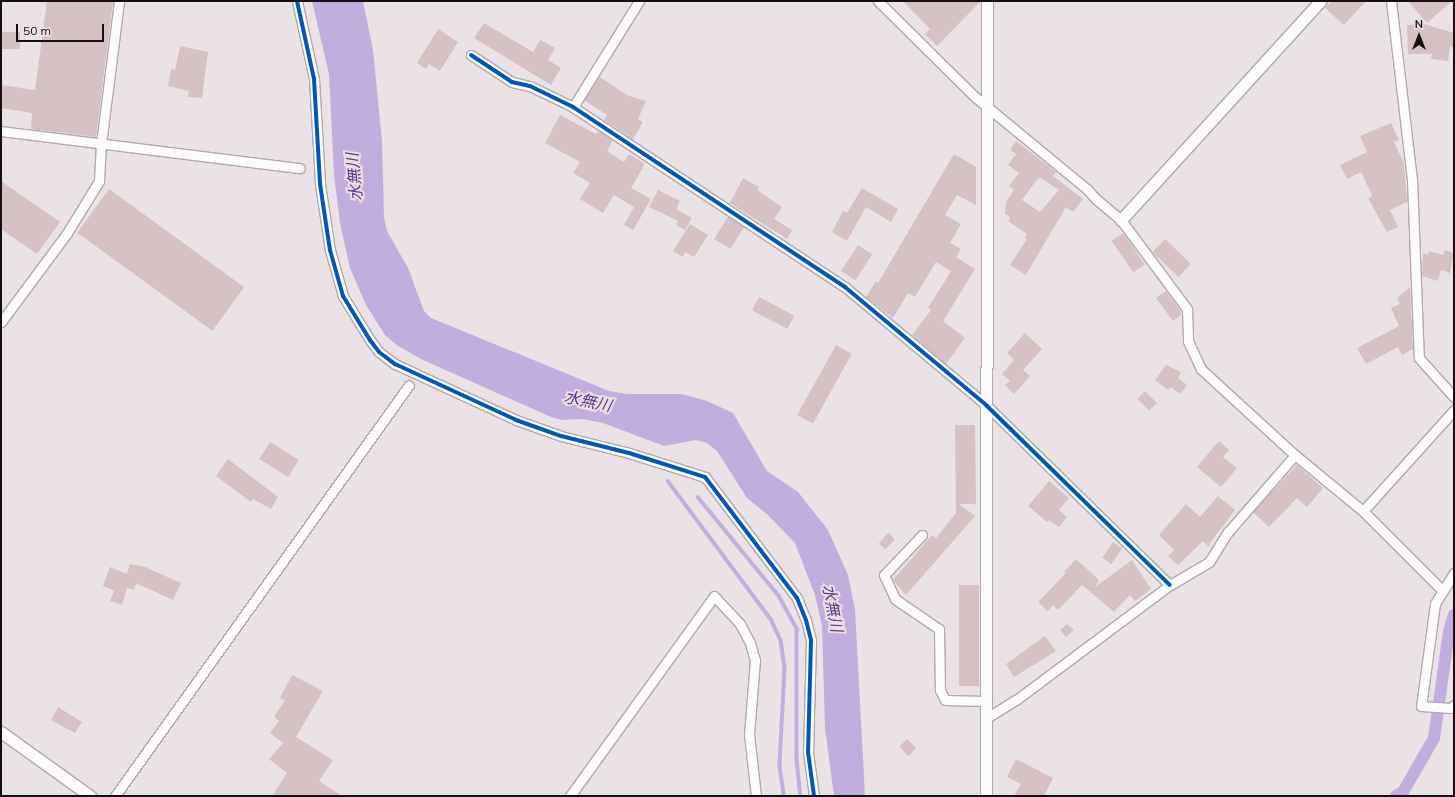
<!DOCTYPE html>
<html>
<head>
<meta charset="utf-8">
<style>
	body { margin:0 }
	#map { position:relative; width:1455px; height:797px; overflow:hidden; background:#eae2e5; font-family:Mulish,"Noto Sans JP",sans-serif }
	div>[style] { position:absolute }
	.water>* { inset:0; background:#c1aedf }
	.stream>* { height:3.5px; margin:-1.75px; padding:0 1.75px; transform-origin:1.75px; border-radius:1.75px; background:#c1aedf }
	.canal>* { height:12px; margin:-6px; padding:0 6px; transform-origin:6px; border-radius:6px; background:#c1aedf }
	.building>* { inset:0; background:#d5c1c3; transform-origin:0 0 }
	.roads { filter:drop-shadow(1px 0 #b0a9ac) drop-shadow(-1px 0 #b0a9ac) drop-shadow(0 1px #b0a9ac) drop-shadow(0 -1px #b0a9ac) }
	.minor>* { height:9px; margin:-4.5px; padding:0 4.5px; transform-origin:4.5px; border-radius:4.5px; background:#fcfbfb }
	.tertiary>* { height:11px; margin:-5.5px; padding:0 5.5px; transform-origin:5.5px; border-radius:5.5px; background:#fcfbfb }
	.cycleway>* { height:4px; margin:-2px; padding:0 2px; transform-origin:2px; border-radius:2px; background:#0057b8 }
	span { translate:-50% -50%; white-space:nowrap; text-align:center; line-height:1.15; -webkit-text-stroke:4px #eddfe4; paint-order:stroke }
	.water-label { font-size:16px; color:#593789; font-style:italic }
	.frame { position:absolute; inset:0; border:2px solid #140f11; pointer-events:none }
	.north { position:absolute; left:1399px; top:16px; width:40px; height:40px; -webkit-text-stroke:3px #eddfe4; paint-order:stroke; rotate:0deg; font-size:11px; font-weight:700; line-height:16px; text-align:center; color:#140f11 }
	.north::after { content:''; display:block; margin:auto; width:14px; height:18px; background:#140f11; clip-path:polygon(50% 0,100% 100%,50% 72%,0 100%) }
	.scale { position:absolute; left:16px; top:24px; width:88px; height:18px; box-sizing:border-box; border:2px solid #140f11; border-top:0; padding-left:5px; font-size:12px; line-height:14px; white-space:nowrap; color:#140f11; -webkit-text-stroke:3px #eddfe4; paint-order:stroke }
</style>
</head>
<body>
<div id="map">
	<div class="water">
		<div style="clip-path:polygon(312px 1px,363px 1px,373px 50px,382px 141px,384px 217px,387px 231px,408px 268px,424px 311px,431px 318px,609px 391px,627px 394px,682px 394px,707px 401px,733px 413px,767px 471px,798px 492px,828px 530px,848px 575px,855px 609px,865px 796px,834px 796px,825px 728px,822px 626px,815px 595px,795px 543px,768px 515px,747px 498px,717px 451px,707px 443px,696px 440px,664px 446px,603px 423px,582px 419px,562px 420px,551px 417px,423px 360px,398px 346px,385px 335px,366px 305px,350px 268px,340px 223px,334px 175px,329px 74px)"></div>
	</div>
	<div class="stream">
		<div style="left:668px;top:481px;width:172px;rotate:53.3deg"></div>
		<div style="left:771px;top:619px;width:23px;rotate:65deg"></div>
		<div style="left:781px;top:640px;width:29px;rotate:82deg"></div>
		<div style="left:785px;top:669px;width:97px;rotate:93deg"></div>
		<div style="left:780px;top:766px;width:30px;rotate:82deg"></div>
		<div style="left:698px;top:497px;width:128px;rotate:50.7deg"></div>
		<div style="left:779px;top:596px;width:38px;rotate:61deg"></div>
		<div style="left:797px;top:629px;width:131px;rotate:90deg"></div>
		<div style="left:797px;top:760px;width:36px;rotate:84deg"></div>
	</div>
	<div class="canal">
		<div style="left:1396px;top:796px;width:8px;rotate:-30deg"></div>
		<div style="left:1403px;top:792px;width:62px;rotate:-60.1deg"></div>
		<div style="left:1434px;top:738px;width:108px;rotate:-82deg"></div>
		<div style="left:1449px;top:631px;width:17px;rotate:-73deg"></div>
	</div>
	<div class="building">
		<div style="clip-path:polygon(47px 1px,113px 1px,96px 137px,31px 129px,32px 113px,1px 108px,1px 85px,35px 90px)"></div>
		<div style="clip-path:polygon(903px 1px,980px 1px,980px 2px,937px 46px,925px 34px,930px 29px)"></div>
		<div style="clip-path:polygon(1332px 1px,1366px 1px,1344px 25px,1325px 8px)"></div>
		<div style="clip-path:polygon(1408px 1px,1452px 1px,1427px 23px)"></div>
		<div style="clip-path:polygon(484px 23px,533px 52px,540px 40px,555px 48px,548px 60px,561px 68px,551px 85px,474px 38px)"></div>
		<div style="clip-path:polygon(1424px 24px,1454px 33px,1454px 48px,1450px 46px,1448px 61px,1431px 59px,1432px 54px,1408px 54px,1407px 25px)"></div>
		<div style="clip-path:polygon(438px 29px,458px 42px,440px 71px,429px 64px,426px 69px,417px 63px)"></div>
		<div style="left:1px;top:32px;width:19px;height:17px"></div>
		<div style="clip-path:polygon(180px 46px,208px 52px,202px 98px,188px 97px,189px 91px,168px 86px,171px 69px,175px 70px)"></div>
		<div style="clip-path:polygon(600px 77px,627px 95px,646px 101px,638px 119px,643px 122px,633px 139px,604px 120px,607px 115px,584px 100px)"></div>
		<div style="clip-path:polygon(560px 115px,596px 134px,598px 130px,613px 140px,607px 151px,624px 162px,629px 154px,645px 164px,631px 188px,651px 199px,633px 230px,624px 225px,634px 207px,614px 195px,603px 213px,580px 199px,590px 183px,573px 173px,580px 162px,545px 143px)"></div>
		<div style="clip-path:polygon(1391px 123px,1399px 140px,1394px 142px,1404px 164px,1407px 202px,1390px 210px,1398px 227px,1387px 232px,1368px 198px,1372px 197px,1371px 193px,1361px 172px,1347px 179px,1340px 165px,1367px 152px,1360px 136px)"></div>
		<div style="clip-path:polygon(evenodd,1016px 141px,1056px 172px,1053px 176px,1083px 199px,1073px 212px,1066px 207px,1026px 275px,1010px 265px,1027px 239px,1025px 238px,1027px 234px,1008px 221px,1010px 217px,1005px 214px,1006px 202px,1014px 190px,1009px 186px,1019px 173px,1008px 165px,1016px 154px,1010px 150px,1016px 141px,1039px 177px,1059px 190px,1040px 212px,1022px 200px,1039px 177px)"></div>
		<div style="clip-path:polygon(954px 154px,976px 167px,976px 205px,957px 195px,945px 215px,961px 224px,950px 243px,961px 249px,956px 257px,975px 269px,943px 321px,965px 338px,946px 364px,912px 335px,931px 310px,928px 308px,951px 271px,936px 262px,915px 297px,908px 293px,893px 318px,866px 297px,876px 281px,878px 283px)"></div>
		<div style="clip-path:polygon(743px 178px,759px 187px,757px 190px,782px 207px,774px 219px,792px 230px,787px 239px,730px 203px)"></div>
		<div style="clip-path:polygon(1px 181px,60px 222px,37px 254px,1px 229px)"></div>
		<div style="clip-path:polygon(862px 188px,898px 209px,891px 222px,866px 207px,847px 241px,832px 232px,843px 211px,847px 213px)"></div>
		<div style="left:109px;top:189px;width:167px;height:54px;rotate:36deg"></div>
		<div style="clip-path:polygon(658px 190px,680px 201px,676px 209px,692px 218px,685px 230px,676px 225px,678px 221px,649px 207px)"></div>
		<div style="left:728px;top:217px;width:19px;height:26px;rotate:32deg"></div>
		<div style="clip-path:polygon(690px 224px,708px 235px,694px 257px,685px 252px,683px 257px,673px 251px)"></div>
		<div style="left:1123px;top:233px;width:38px;height:14px;rotate:55deg"></div>
		<div style="left:1165px;top:239px;width:36px;height:18px;rotate:44deg"></div>
		<div style="left:858px;top:245px;width:17px;height:31px;rotate:33deg"></div>
		<div style="clip-path:polygon(1445px 250px,1454px 253px,1450px 273px,1441px 270px,1438px 281px,1422px 276px,1423px 253px,1428px 255px,1429px 251px,1443px 255px)"></div>
		<div style="clip-path:polygon(1410px 287px,1413px 349px,1402px 355px,1398px 347px,1366px 364px,1357px 348px,1399px 326px,1391px 308px,1400px 304px,1397px 298px)"></div>
		<div style="clip-path:polygon(1166px 291px,1181px 312px,1181px 315px,1173px 321px,1156px 298px)"></div>
		<div style="left:759px;top:297px;width:40px;height:15px;rotate:28deg"></div>
		<div style="clip-path:polygon(1025px 333px,1042px 349px,1023px 370px,1030px 376px,1014px 394px,1005px 385px,1010px 381px,1002px 374px,1014px 360px,1007px 353px)"></div>
		<div style="left:836px;top:345px;width:18px;height:80px;rotate:29deg"></div>
		<div style="clip-path:polygon(1166px 365px,1181px 372px,1178px 378px,1187px 385px,1180px 394px,1171px 387px,1168px 390px,1155px 380px)"></div>
		<div style="left:1145px;top:391px;width:17px;height:11px;rotate:45deg"></div>
		<div style="clip-path:polygon(955px 425px,975px 425px,976px 504px,959px 504px,975px 516px,906px 595px,893px 580px,932px 535px,936px 538px,956px 513px)"></div>
		<div style="clip-path:polygon(1219px 441px,1229px 450px,1223px 457px,1237px 468px,1221px 487px,1197px 467px)"></div>
		<div style="left:270px;top:442px;width:34px;height:20px;rotate:32deg"></div>
		<div style="clip-path:polygon(228px 459px,278px 497px,271px 509px,253px 499px,251px 502px,216px 476px)"></div>
		<div style="clip-path:polygon(1297px 465px,1323px 488px,1307px 507px,1297px 498px,1269px 527px,1253px 512px)"></div>
		<div style="clip-path:polygon(1049px 481px,1069px 498px,1059px 510px,1067px 517px,1059px 527px,1049px 520px,1047px 522px,1028px 506px)"></div>
		<div style="clip-path:polygon(1218px 496px,1235px 510px,1208px 546px,1203px 541px,1178px 565px,1168px 556px,1174px 550px,1159px 535px,1186px 504px,1200px 517px)"></div>
		<div style="left:888px;top:533px;width:9px;height:14px;rotate:41deg"></div>
		<div style="left:1113px;top:542px;width:11px;height:19px;rotate:34deg"></div>
		<div style="clip-path:polygon(1076px 559px,1099px 580px,1095px 587px,1132px 560px,1151px 589px,1135px 601px,1130px 595px,1114px 612px,1082px 585px,1058px 610px,1053px 605px,1048px 611px,1038px 602px,1066px 573px,1064px 572px)"></div>
		<div style="clip-path:polygon(130px 564px,145px 567px,181px 583px,173px 600px,136px 583px,134px 590px,127px 588px,122px 605px,110px 601px,114px 591px,103px 586px,110px 567px,127px 574px)"></div>
		<div style="left:959px;top:585px;width:20px;height:101px"></div>
		<div style="clip-path:polygon(1067px 624px,1074px 630px,1066px 637px,1060px 630px)"></div>
		<div style="clip-path:polygon(1045px 636px,1056px 651px,1014px 677px,1006px 664px)"></div>
		<div style="clip-path:polygon(292px 675px,323px 691px,296px 737px,333px 760px,319px 781px,342px 796px,272px 796px,287px 773px,269px 759px,283px 743px,270px 733px,279px 721px,274px 717px,285px 700px,280px 698px)"></div>
		<div style="clip-path:polygon(58px 707px,82px 722px,75px 733px,51px 720px)"></div>
		<div style="left:907px;top:739px;width:13px;height:11px;rotate:45deg"></div>
		<div style="clip-path:polygon(1016px 759px,1053px 778px,1044px 796px,1014px 796px,1021px 784px,1007px 777px)"></div>
	</div>
	<div class="roads">
		<div class="minor">
			<div style="left:297px;top:1px;width:80px;rotate:77.7deg"></div>
			<div style="left:314px;top:79px;width:105px;rotate:86.7deg"></div>
			<div style="left:320px;top:184px;width:67px;rotate:81.4deg"></div>
			<div style="left:330px;top:250px;width:48px;rotate:74.2deg"></div>
			<div style="left:343px;top:296px;width:52px;rotate:58.5deg"></div>
			<div style="left:370px;top:340px;width:15px;rotate:53deg"></div>
			<div style="left:379px;top:352px;width:20px;rotate:37deg"></div>
			<div style="left:395px;top:364px;width:133px;rotate:24.8deg"></div>
			<div style="left:516px;top:420px;width:48px;rotate:19.6deg"></div>
			<div style="left:561px;top:436px;width:70px;rotate:14deg"></div>
			<div style="left:629px;top:453px;width:80px;rotate:17.5deg"></div>
			<div style="left:705px;top:477px;width:152px;rotate:52.8deg"></div>
			<div style="left:797px;top:598px;width:24px;rotate:68deg"></div>
			<div style="left:806px;top:620px;width:21px;rotate:76deg"></div>
			<div style="left:811px;top:640px;width:112px;rotate:91.5deg"></div>
			<div style="left:808px;top:752px;width:44px;rotate:82.2deg"></div>
			<div style="left:878px;top:1px;width:135px;rotate:44.7deg"></div>
			<div style="left:974px;top:96px;width:146px;rotate:39.5deg"></div>
			<div style="left:1087px;top:189px;width:13px;rotate:48deg"></div>
			<div style="left:1096px;top:199px;width:33px;rotate:40deg"></div>
			<div style="left:1121px;top:220px;width:111px;rotate:53.4deg"></div>
			<div style="left:1187px;top:309px;width:32px;rotate:88deg"></div>
			<div style="left:1188px;top:341px;width:31px;rotate:65deg"></div>
			<div style="left:1201px;top:369px;width:127px;rotate:42.5deg"></div>
			<div style="left:1295px;top:455px;width:88px;rotate:39.5deg"></div>
			<div style="left:1363px;top:511px;width:113px;rotate:45deg"></div>
			<div style="left:1391px;top:1px;width:179px;rotate:83.3deg"></div>
			<div style="left:1412px;top:179px;width:179px;rotate:87.8deg"></div>
			<div style="left:1419px;top:358px;width:52px;rotate:48.1deg"></div>
			<div style="left:471px;top:55px;width:49px;rotate:33.4deg"></div>
			<div style="left:512px;top:82px;width:18px;rotate:13deg"></div>
			<div style="left:530px;top:86px;width:48px;rotate:26deg"></div>
			<div style="left:573px;top:107px;width:326px;rotate:33.5deg"></div>
			<div style="left:845px;top:287px;width:184px;rotate:39.9deg"></div>
			<div style="left:986px;top:405px;width:257px;rotate:44.4deg"></div>
			<div style="left:573px;top:107px;width:125px;rotate:-58.1deg"></div>
			<div style="left:1px;top:131px;width:301px;rotate:7.1deg"></div>
			<div style="left:1px;top:322px;width:111px;rotate:-53.4deg"></div>
			<div style="left:67px;top:233px;width:61px;rotate:-58.4deg"></div>
			<div style="left:99px;top:181px;width:37px;rotate:-87deg"></div>
			<div style="left:101px;top:144px;width:144px;rotate:-82.8deg"></div>
			<div style="left:1363px;top:511px;width:136px;rotate:-48deg"></div>
			<div style="left:922px;top:535px;width:55px;rotate:133.5deg"></div>
			<div style="left:884px;top:575px;width:26px;rotate:65deg"></div>
			<div style="left:895px;top:599px;width:53px;rotate:34.3deg"></div>
			<div style="left:939px;top:629px;width:61px;rotate:89.1deg"></div>
			<div style="left:940px;top:690px;width:11px;rotate:63deg"></div>
			<div style="left:945px;top:700px;width:40px;rotate:1.4deg"></div>
			<div style="left:1454px;top:573px;width:36px;rotate:122deg"></div>
			<div style="left:1435px;top:604px;width:103px;rotate:97.8deg"></div>
			<div style="left:1421px;top:706px;width:30px;rotate:4deg"></div>
			<div style="left:1451px;top:708px;width:4px;rotate:-45deg"></div>
			<div style="left:985px;top:719px;width:36px;rotate:-32deg"></div>
			<div style="left:1016px;top:700px;width:192px;rotate:-36.8deg"></div>
			<div style="left:1170px;top:585px;width:45px;rotate:-30.5deg"></div>
			<div style="left:1209px;top:562px;width:36px;rotate:-58deg"></div>
			<div style="left:1228px;top:532px;width:102px;rotate:-49deg"></div>
			<div style="left:115px;top:796px;width:505px;rotate:-54.42deg"></div>
			<div style="left:570px;top:796px;width:246px;rotate:-54.2deg"></div>
			<div style="left:714px;top:596px;width:38px;rotate:47deg"></div>
			<div style="left:740px;top:624px;width:21px;rotate:62deg"></div>
			<div style="left:750px;top:643px;width:18px;rotate:74deg"></div>
			<div style="left:755px;top:660px;width:74px;rotate:94.6deg"></div>
			<div style="left:749px;top:734px;width:62px;rotate:83.6deg"></div>
		</div>
		<div class="tertiary">
			<div style="left:1121px;top:220px;width:296px;rotate:-47.7deg"></div>
			<div style="left:1px;top:732px;width:110px;rotate:35.7deg"></div>
			<div style="left:986px;top:796px;width:795px;rotate:-89.93deg"></div>
		</div>
	</div>
	<div class="cycleway">
		<div style="left:297px;top:1px;width:80px;rotate:77.7deg"></div>
		<div style="left:314px;top:79px;width:105px;rotate:86.7deg"></div>
		<div style="left:320px;top:184px;width:67px;rotate:81.4deg"></div>
		<div style="left:330px;top:250px;width:48px;rotate:74.2deg"></div>
		<div style="left:343px;top:296px;width:52px;rotate:58.5deg"></div>
		<div style="left:370px;top:340px;width:15px;rotate:53deg"></div>
		<div style="left:379px;top:352px;width:20px;rotate:37deg"></div>
		<div style="left:395px;top:364px;width:133px;rotate:24.8deg"></div>
		<div style="left:516px;top:420px;width:48px;rotate:19.6deg"></div>
		<div style="left:561px;top:436px;width:70px;rotate:14deg"></div>
		<div style="left:629px;top:453px;width:80px;rotate:17.5deg"></div>
		<div style="left:705px;top:477px;width:152px;rotate:52.8deg"></div>
		<div style="left:797px;top:598px;width:24px;rotate:68deg"></div>
		<div style="left:806px;top:620px;width:21px;rotate:76deg"></div>
		<div style="left:811px;top:640px;width:112px;rotate:91.5deg"></div>
		<div style="left:808px;top:752px;width:44px;rotate:82.2deg"></div>
		<div style="left:471px;top:55px;width:49px;rotate:33.4deg"></div>
		<div style="left:512px;top:82px;width:18px;rotate:13deg"></div>
		<div style="left:530px;top:86px;width:48px;rotate:26deg"></div>
		<div style="left:573px;top:107px;width:326px;rotate:33.5deg"></div>
		<div style="left:845px;top:287px;width:184px;rotate:39.9deg"></div>
		<div style="left:986px;top:405px;width:257px;rotate:44.4deg"></div>
	</div>
	<div class="water-label">
		<span style="left:354px;top:177px;rotate:-95deg">水無川</span>
		<span style="left:588px;top:401px;rotate:12deg">水無川</span>
		<span style="left:833px;top:608px;rotate:79deg">水無川</span>
	</div>
	<div class="frame"></div>
	<div class="north">N</div>
	<div class="scale">50 m</div>
</div>
</body>
</html>
